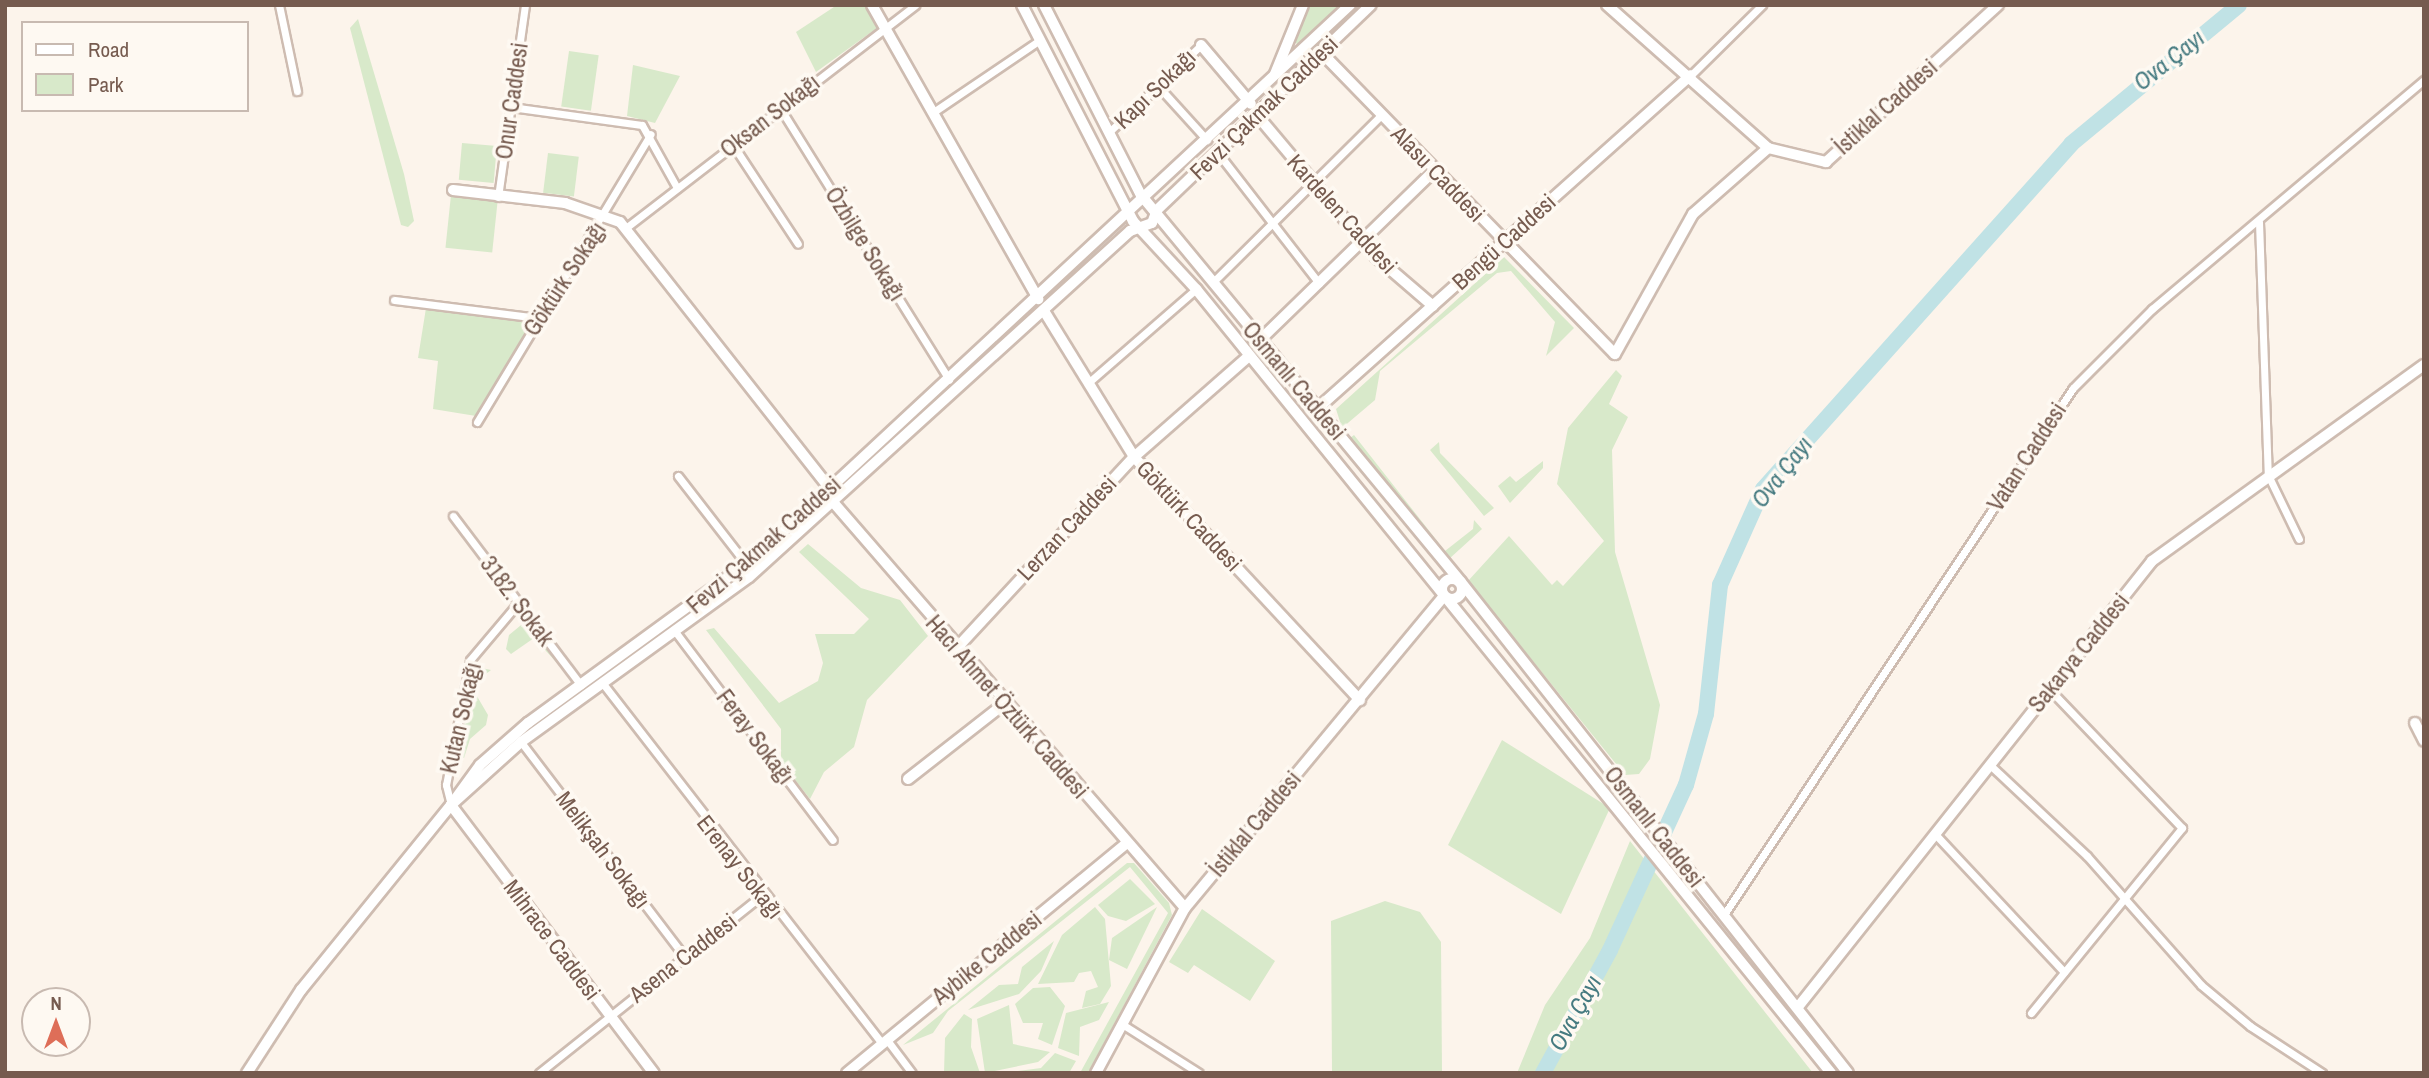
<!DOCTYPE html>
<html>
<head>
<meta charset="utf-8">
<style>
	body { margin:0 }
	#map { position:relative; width:2429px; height:1078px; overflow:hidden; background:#fcf4eb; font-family:"Archivo Narrow",sans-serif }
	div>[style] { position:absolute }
	.green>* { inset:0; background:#d8e9ca; transform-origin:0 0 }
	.river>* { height:16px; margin:-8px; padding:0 8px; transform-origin:8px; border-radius:8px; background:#c0e2e5 }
	.roads { filter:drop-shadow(2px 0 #cebcb1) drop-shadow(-2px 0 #cebcb1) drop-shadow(0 2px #cebcb1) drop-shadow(0 -2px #cebcb1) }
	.minor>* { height:7px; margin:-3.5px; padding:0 3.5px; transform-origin:3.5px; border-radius:3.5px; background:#fff }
	.tertiary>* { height:10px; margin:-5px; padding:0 5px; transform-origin:5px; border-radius:5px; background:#fff }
	.secondary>* { height:10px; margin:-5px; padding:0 5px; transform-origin:5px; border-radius:5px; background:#fff }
	.secondary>.ring { margin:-5px; padding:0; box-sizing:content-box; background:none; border:10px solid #fff; border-radius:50% }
	span { translate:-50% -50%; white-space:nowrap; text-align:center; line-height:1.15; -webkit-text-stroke:7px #fef9f2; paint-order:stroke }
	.street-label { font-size:23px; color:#765b4f }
	.water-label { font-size:24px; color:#467b81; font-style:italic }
	.frame { position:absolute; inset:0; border:7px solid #765b4f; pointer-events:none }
	.legend { position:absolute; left:21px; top:21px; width:228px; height:91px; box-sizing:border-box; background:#fef9f2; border:2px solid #c8bab1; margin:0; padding:9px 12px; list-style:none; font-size:21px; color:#765b4f }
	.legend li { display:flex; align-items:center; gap:14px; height:35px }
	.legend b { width:35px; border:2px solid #c8bab1 }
	.north { position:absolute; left:21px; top:987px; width:70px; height:70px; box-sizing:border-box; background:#fef9f2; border:2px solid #c8bab1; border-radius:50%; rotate:0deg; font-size:19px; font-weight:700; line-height:28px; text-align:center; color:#765b4f }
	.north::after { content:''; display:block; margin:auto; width:24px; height:32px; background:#de6e58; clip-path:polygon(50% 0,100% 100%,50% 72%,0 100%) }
</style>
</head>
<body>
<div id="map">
	<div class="green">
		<div style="clip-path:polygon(837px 5px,864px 5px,877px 28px,816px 72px,796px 32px)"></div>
		<div style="clip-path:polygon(1310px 5px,1341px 5px,1299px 46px,1295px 42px)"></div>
		<div style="clip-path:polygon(358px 19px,404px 174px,414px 221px,408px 227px,401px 225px,350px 28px)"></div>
		<div style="left:569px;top:51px;width:30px;height:56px;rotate:8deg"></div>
		<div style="clip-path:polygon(633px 65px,680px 76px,655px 123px,627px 116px)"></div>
		<div style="left:462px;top:143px;width:35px;height:37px;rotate:5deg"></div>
		<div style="left:548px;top:153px;width:31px;height:40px;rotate:7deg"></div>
		<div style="left:451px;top:195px;width:47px;height:53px;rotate:6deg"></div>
		<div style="clip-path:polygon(1504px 257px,1574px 328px,1546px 356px,1555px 322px,1511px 271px,1497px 273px,1380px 371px,1375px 400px,1342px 428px,1336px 409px)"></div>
		<div style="clip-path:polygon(426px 308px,527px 320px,530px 329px,476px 416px,433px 409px,438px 361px,418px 358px)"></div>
		<div style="clip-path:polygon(1616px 370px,1622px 376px,1609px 404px,1628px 417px,1612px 450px,1615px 552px,1660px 705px,1650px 759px,1639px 774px,1625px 775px,1468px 581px,1509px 536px,1552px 585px,1557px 580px,1563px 586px,1604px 541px,1557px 484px,1568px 428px)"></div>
		<div style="clip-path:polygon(1354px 435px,1445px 551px,1473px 529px,1474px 520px,1482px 529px,1449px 559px,1350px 438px)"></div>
		<div style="clip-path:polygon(1439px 442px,1440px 453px,1494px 508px,1484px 516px,1430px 450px)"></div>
		<div style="clip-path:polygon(1543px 461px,1543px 468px,1510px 503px,1498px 486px,1510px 476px,1516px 482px)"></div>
		<div style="clip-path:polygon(808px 544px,861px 588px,900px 600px,928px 636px,867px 700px,854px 747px,824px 772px,810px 799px,781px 762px,781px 729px,706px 630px,714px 628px,779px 703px,818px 681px,823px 663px,815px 634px,854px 634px,869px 619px,799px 552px)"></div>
		<div style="clip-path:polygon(526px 621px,570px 677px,534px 638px,511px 654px,506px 649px,509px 635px)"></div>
		<div style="clip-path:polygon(472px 666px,491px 670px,471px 686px,488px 715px,486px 725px,470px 739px,464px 758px,455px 757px)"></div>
		<div style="clip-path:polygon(1502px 740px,1610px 808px,1561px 914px,1448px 845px)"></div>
		<div style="clip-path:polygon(1630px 841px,1813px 1073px,1517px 1073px,1545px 1005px,1590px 938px)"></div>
		<div style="clip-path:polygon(1127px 863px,1134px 863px,1169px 903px,1172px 915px,1088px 1073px,1080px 1073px,1168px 913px,1130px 867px,948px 1011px,933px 1033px,903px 1045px)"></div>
		<div style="clip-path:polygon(1130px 879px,1155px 904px,1126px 921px,1108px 916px,1098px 905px)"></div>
		<div style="clip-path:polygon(1385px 901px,1420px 912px,1441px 942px,1442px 1073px,1332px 1073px,1331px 921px)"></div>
		<div style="clip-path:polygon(1095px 907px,1105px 919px,1111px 986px,1100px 1004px,1082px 1008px,1086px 991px,1098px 987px,1091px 971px,1079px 973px,1074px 982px,1038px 984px,1062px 935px)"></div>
		<div style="clip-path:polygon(1157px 907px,1127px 969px,1109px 960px,1112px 938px)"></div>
		<div style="clip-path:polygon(1202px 909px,1275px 961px,1250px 1001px,1194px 965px,1188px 973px,1169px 962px)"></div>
		<div style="clip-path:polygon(1054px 941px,1041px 971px,1019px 994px,968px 1010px,999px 985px,1018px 984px,1022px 967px)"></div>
		<div style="clip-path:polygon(1050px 987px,1065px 1006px,1052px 1045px,1038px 1039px,1043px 1023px,1023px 1023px,1015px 1004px,1033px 988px)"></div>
		<div style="clip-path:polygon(1109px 1002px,1099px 1020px,1080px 1027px,1079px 1056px,1058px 1048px,1066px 1013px)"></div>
		<div style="clip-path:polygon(1009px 1005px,1013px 1044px,1050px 1052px,1038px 1062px,985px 1073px,977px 1019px)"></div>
		<div style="clip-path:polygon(964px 1014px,972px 1019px,971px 1047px,980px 1073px,944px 1073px,945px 1038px)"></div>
		<div style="clip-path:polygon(1055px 1053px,1076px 1061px,1069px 1073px,1001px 1073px,1041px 1068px)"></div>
	</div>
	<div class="river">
		<div style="left:1543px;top:1073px;width:140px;rotate:-61.4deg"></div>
		<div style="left:1610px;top:950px;width:182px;rotate:-65.3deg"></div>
		<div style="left:1686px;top:785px;width:74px;rotate:-74.3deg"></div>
		<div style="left:1706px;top:714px;width:130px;rotate:-83.8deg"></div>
		<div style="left:1720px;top:585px;width:105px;rotate:-65.9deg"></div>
		<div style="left:1763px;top:489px;width:462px;rotate:-48.2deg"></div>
		<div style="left:2071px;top:144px;width:218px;rotate:-39.6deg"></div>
	</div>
	<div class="roads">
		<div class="minor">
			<div style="left:279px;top:5px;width:88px;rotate:78.2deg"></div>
			<div style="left:1691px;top:75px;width:100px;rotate:-44.6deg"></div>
			<div style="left:1158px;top:86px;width:73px;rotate:47.8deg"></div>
			<div style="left:511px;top:107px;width:132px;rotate:7.8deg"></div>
			<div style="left:642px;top:125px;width:72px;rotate:60.9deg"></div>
			<div style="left:780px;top:108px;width:320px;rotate:58.1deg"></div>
			<div style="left:932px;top:113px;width:130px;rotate:-34.1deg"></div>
			<div style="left:1108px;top:133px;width:128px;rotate:-43.4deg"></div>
			<div style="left:733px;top:145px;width:118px;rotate:56.7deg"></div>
			<div style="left:1218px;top:153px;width:165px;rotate:52.2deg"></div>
			<div style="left:498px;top:197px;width:194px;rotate:-82deg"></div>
			<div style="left:2259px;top:222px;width:253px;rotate:88deg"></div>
			<div style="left:2268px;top:475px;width:71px;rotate:64.2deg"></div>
			<div style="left:627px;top:227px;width:364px;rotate:-37.6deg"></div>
			<div style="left:1213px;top:282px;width:237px;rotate:-44.8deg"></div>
			<div style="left:394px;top:300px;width:146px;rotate:7.1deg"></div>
			<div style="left:1089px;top:382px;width:142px;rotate:-41deg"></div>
			<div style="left:477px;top:422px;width:336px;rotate:-58.9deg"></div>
			<div style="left:678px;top:476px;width:113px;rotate:52.2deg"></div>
			<div style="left:453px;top:516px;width:212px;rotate:52.9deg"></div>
			<div style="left:677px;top:634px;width:258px;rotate:52.9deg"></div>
			<div style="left:604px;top:685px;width:454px;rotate:52.2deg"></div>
			<div style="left:521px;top:742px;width:270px;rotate:52.7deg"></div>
			<div style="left:1989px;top:764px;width:134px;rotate:43.2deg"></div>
			<div style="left:2087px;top:856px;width:172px;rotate:48.5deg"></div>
			<div style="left:2201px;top:985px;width:64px;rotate:39.9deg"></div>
			<div style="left:2250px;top:1026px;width:86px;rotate:33.1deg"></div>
			<div style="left:451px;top:805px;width:21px;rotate:-104deg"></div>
			<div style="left:446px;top:785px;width:127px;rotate:-79.1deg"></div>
			<div style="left:470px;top:660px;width:75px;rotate:-49.9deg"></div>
			<div style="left:1935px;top:834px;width:189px;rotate:46.9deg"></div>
			<div style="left:1723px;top:916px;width:633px;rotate:-56.46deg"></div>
			<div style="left:2073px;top:388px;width:112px;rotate:-45deg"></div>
			<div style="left:2152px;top:309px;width:356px;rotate:-40.1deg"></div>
			<div style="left:2031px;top:1013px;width:239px;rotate:-50.8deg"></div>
			<div style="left:2182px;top:828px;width:192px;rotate:-133.7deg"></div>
			<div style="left:1122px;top:1024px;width:91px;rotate:32.5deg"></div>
			<div style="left:887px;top:1040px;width:41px;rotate:52.9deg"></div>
			<div style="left:539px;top:1073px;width:285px;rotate:-38.6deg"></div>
		</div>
		<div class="tertiary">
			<div style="left:872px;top:5px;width:338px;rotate:60.5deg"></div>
			<div style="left:1607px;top:5px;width:215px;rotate:41.6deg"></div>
			<div style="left:1201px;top:45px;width:77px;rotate:49.7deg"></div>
			<div style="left:1322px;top:53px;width:420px;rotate:45.8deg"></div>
			<div style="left:1615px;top:354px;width:160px;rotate:-60.9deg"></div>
			<div style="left:1693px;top:214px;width:100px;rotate:-41.3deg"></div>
			<div style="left:1768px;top:148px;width:60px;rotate:13.6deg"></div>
			<div style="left:1826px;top:162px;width:233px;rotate:-42.4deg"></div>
			<div style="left:1275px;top:74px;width:74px;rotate:-67.9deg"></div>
			<div style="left:1257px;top:115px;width:185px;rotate:50deg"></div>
			<div style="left:1376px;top:257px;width:75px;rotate:40.7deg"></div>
			<div style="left:453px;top:190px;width:113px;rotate:6.6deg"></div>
			<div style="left:565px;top:203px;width:58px;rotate:19.1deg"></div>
			<div style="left:620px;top:222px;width:340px;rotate:51.8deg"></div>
			<div style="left:1044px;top:311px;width:172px;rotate:58.3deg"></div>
			<div style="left:1134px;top:457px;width:332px;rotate:47.1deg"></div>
			<div style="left:1260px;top:340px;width:244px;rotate:-44.2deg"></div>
			<div style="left:1317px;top:409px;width:501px;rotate:-41.77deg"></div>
			<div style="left:833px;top:502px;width:537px;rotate:49.07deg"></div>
			<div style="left:955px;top:650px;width:263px;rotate:-47.2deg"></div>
			<div style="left:1134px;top:457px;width:152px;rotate:-41.3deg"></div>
			<div style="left:2415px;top:723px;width:20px;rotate:63deg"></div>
			<div style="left:908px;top:779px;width:122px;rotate:-38deg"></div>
			<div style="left:1798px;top:1007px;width:569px;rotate:-51.56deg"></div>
			<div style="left:2152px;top:561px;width:335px;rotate:-35.8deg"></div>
			<div style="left:247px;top:1073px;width:99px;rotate:-57deg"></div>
			<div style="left:301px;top:990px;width:238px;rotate:-51deg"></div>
			<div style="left:451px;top:805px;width:336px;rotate:52.9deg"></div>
			<div style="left:847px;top:1073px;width:362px;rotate:-39.4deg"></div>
			<div style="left:1096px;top:1073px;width:187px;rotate:-61.7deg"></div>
			<div style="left:1185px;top:908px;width:405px;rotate:-50.3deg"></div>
		</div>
		<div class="secondary">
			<div style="left:1022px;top:5px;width:243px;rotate:62.8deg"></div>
			<div style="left:1133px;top:221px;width:93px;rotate:47.2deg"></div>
			<div style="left:1196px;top:289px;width:1009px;rotate:50.99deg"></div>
			<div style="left:1044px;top:5px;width:213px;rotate:63deg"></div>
			<div style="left:1141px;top:195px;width:502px;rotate:50.41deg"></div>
			<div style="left:1461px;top:582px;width:625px;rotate:51.76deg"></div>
			<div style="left:1157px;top:210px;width:296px;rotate:-43.8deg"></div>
			<div class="ring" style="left:1442px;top:579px;width:10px;height:10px"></div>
			<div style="left:451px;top:805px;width:49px;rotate:-54.1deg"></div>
			<div style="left:480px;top:765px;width:64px;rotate:-41.2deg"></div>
			<div style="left:528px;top:723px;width:282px;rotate:-36.1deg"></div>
			<div style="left:756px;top:557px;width:811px;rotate:-42.9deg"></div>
			<div style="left:451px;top:805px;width:94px;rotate:-42deg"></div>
			<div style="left:521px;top:742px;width:281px;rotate:-35.9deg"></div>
			<div style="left:749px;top:577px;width:515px;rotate:-42.24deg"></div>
			<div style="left:1130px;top:231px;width:23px;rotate:-20deg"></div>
			<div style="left:1152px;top:223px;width:14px;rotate:-69deg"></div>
		</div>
	</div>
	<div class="street-label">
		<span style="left:1155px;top:89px;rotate:-44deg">Kapı Sokağı</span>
		<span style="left:512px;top:101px;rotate:-82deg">Onur Caddesi</span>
		<span style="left:1886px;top:107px;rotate:-42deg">İstiklal Caddesi</span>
		<span style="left:1264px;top:108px;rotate:-44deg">Fevzi Çakmak Caddesi</span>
		<span style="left:770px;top:116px;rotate:-38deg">Oksan Sokağı</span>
		<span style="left:1438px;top:174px;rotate:46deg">Alasu Caddesi</span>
		<span style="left:1342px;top:214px;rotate:48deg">Kardelen Caddesi</span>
		<span style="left:1504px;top:242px;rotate:-42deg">Bengü Caddesi</span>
		<span style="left:865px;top:244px;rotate:58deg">Özbilge Sokağı</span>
		<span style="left:565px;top:279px;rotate:-57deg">Göktürk Sokağı</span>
		<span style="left:1294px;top:381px;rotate:50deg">Osmanlı Caddesi</span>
		<span style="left:2027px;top:457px;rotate:-57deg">Vatan Caddesi</span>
		<span style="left:1189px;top:516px;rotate:47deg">Göktürk Caddesi</span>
		<span style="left:1067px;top:528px;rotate:-47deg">Lerzan Caddesi</span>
		<span style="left:764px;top:545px;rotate:-41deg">Fevzi Çakmak Caddesi</span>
		<span style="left:517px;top:601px;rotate:53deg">3182. Sokak</span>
		<span style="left:2079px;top:653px;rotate:-51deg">Sakarya Caddesi</span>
		<span style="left:1007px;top:707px;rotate:49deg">Hacı Ahmet Öztürk Caddesi</span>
		<span style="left:461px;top:718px;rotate:-77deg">Kutan Sokağı</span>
		<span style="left:755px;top:737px;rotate:53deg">Feray Sokağı</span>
		<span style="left:1255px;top:824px;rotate:-50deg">İstiklal Caddesi</span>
		<span style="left:1654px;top:827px;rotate:52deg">Osmanlı Caddesi</span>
		<span style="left:603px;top:850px;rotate:53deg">Melikşah Sokağı</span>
		<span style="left:740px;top:867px;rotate:52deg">Erenay Sokağı</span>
		<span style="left:552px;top:940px;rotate:53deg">Mihrace Caddesi</span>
		<span style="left:683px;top:958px;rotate:-38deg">Asena Caddesi</span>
		<span style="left:987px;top:958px;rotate:-39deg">Aybike Caddesi</span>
	</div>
	<div class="water-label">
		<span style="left:2169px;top:60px;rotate:-38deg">Ova Çayı</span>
		<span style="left:1782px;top:472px;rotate:-52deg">Ova Çayı</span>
		<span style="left:1575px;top:1013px;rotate:-61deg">Ova Çayı</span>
	</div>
	<div class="frame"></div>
	<ul class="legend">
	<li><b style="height:9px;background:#fff"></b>Road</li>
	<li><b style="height:19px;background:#d8e9ca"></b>Park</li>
	</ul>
	<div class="north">N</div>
</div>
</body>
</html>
